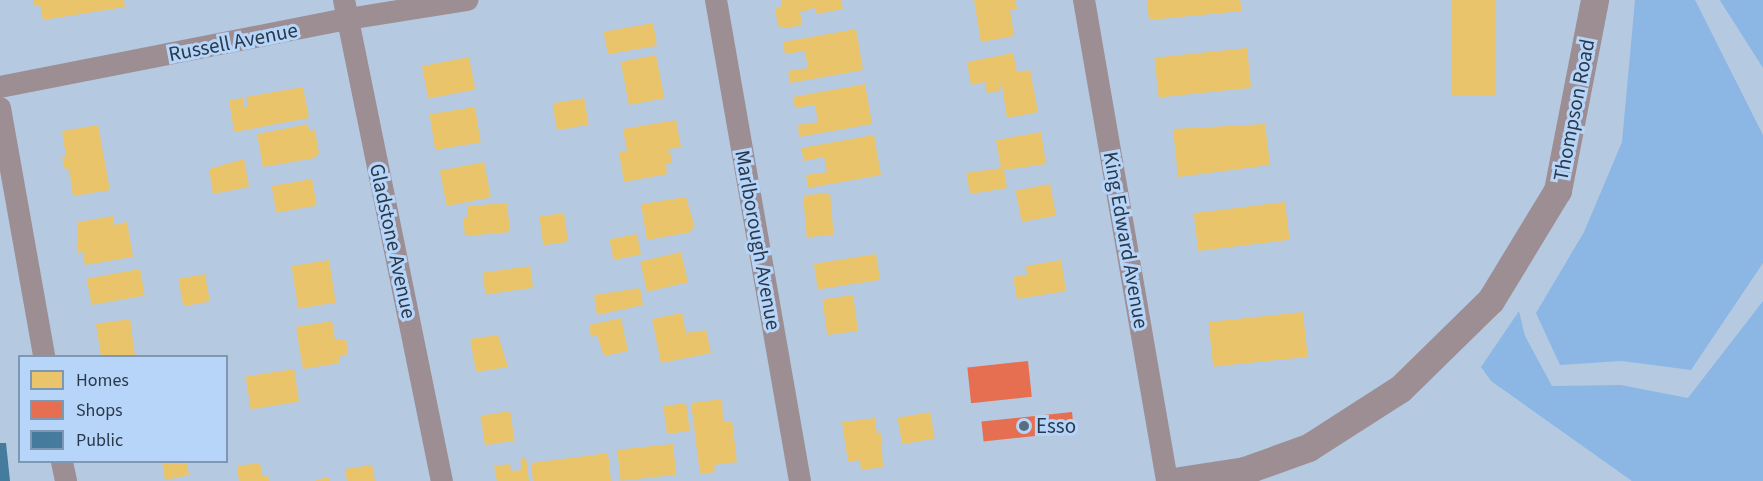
<!DOCTYPE html>
<html>
<head>
<meta charset="utf-8">
<style>
	body { margin:0 }
	#map { position:relative; width:1763px; height:481px; overflow:hidden; background:#b5cae1; font-family:"Source Sans 3",sans-serif }
	div>[style] { position:absolute }
	.green>* { inset:0; background:#8cb6e4 }
	.homes>* { inset:0; background:#e9c46a; transform-origin:0 0 }
	.shops>* { inset:0; background:#e76f51; transform-origin:0 0 }
	.public>* { inset:0; background:#457b9d }
	.minor>* { height:22px; margin:-11px; padding:0 11px; transform-origin:11px; border-radius:11px; background:#9d8e94 }
	.tertiary>* { height:28px; margin:-14px; padding:0 14px; transform-origin:14px; border-radius:14px; background:#9d8e94 }
	.dots>* { width:16px; height:16px; translate:-50% -50%; box-sizing:border-box; border:3px solid #b6d5f8; border-radius:50% }
	span { translate:-50% -50%; white-space:nowrap; text-align:center; line-height:1.15; -webkit-text-stroke:6px #b6d5f8; paint-order:stroke }
	.street-label { font-size:21px; color:#29394b }
	.poi-label { font-size:21px; color:#29394b }
	.left { translate:0 -50%; text-align:left }
	.legend { position:absolute; left:18px; top:355px; width:210px; height:108px; box-sizing:border-box; background:#b6d5f8; border:2px solid #7e97b3; margin:0; padding:8px 10px; list-style:none; font-size:18px; color:#29394b }
	.legend li { display:flex; align-items:center; gap:12px; height:30px }
	.legend b { width:30px; border:2px solid #7e97b3 }
</style>
</head>
<body>
<div id="map">
	<div class="green">
		<div style="clip-path:polygon(1635px 0,1695px 0,1763px 135px,1763px 263px,1691px 370px,1622px 361px,1560px 365px,1536px 313px,1584px 232px,1622px 142px)"></div>
		<div style="clip-path:polygon(1720px 0,1763px 0,1763px 68px,1721px 2px)"></div>
		<div style="clip-path:polygon(1763px 301px,1763px 481px,1632px 481px,1491px 381px,1481px 367px,1519px 311px,1525px 336px,1552px 386px,1621px 385px,1688px 398px)"></div>
	</div>
	<div class="homes">
		<div style="clip-path:polygon(33px 0,124px 0,125px 7px,43px 20px,40px 5px,33px 6px)"></div>
		<div style="clip-path:polygon(781px 0,841px 0,843px 9px,817px 14px,815px 8px,800px 12px,802px 25px,787px 28px,778px 26px,775px 8px,782px 6px)"></div>
		<div style="clip-path:polygon(974px 0,1015px 0,1017px 9px,1010px 10px,1014px 36px,981px 42px)"></div>
		<div style="clip-path:polygon(1147px 0,1240px 0,1242px 11px,1149px 20px)"></div>
		<div style="left:1451px;top:0;width:45px;height:96px"></div>
		<div style="left:653px;top:23px;width:23px;height:50px;rotate:80deg"></div>
		<div style="clip-path:polygon(856px 29px,863px 70px,790px 83px,788px 71px,808px 68px,805px 51px,785px 54px,783px 42px)"></div>
		<div style="left:1247px;top:48px;width:40px;height:93px;rotate:84deg"></div>
		<div style="clip-path:polygon(1013px 53px,1017px 72px,1030px 70px,1038px 112px,1007px 118px,1001px 80px,1000px 91px,987px 93px,985px 82px,971px 85px,967px 62px)"></div>
		<div style="left:656px;top:55px;width:44px;height:36px;rotate:79deg"></div>
		<div style="left:469px;top:57px;width:33px;height:48px;rotate:79deg"></div>
		<div style="clip-path:polygon(865px 84px,872px 124px,799px 137px,798px 125px,818px 122px,815px 105px,795px 108px,793px 97px)"></div>
		<div style="clip-path:polygon(303px 87px,309px 118px,234px 132px,229px 100px,243px 98px,244px 107px,248px 106px,246px 97px)"></div>
		<div style="left:584px;top:98px;width:27px;height:32px;rotate:80deg"></div>
		<div style="left:475px;top:107px;width:36px;height:46px;rotate:81deg"></div>
		<div style="clip-path:polygon(676px 120px,681px 147px,664px 150px,670px 151px,672px 163px,666px 164px,667px 174px,624px 182px,619px 152px,627px 151px,623px 129px)"></div>
		<div style="clip-path:polygon(308px 124px,309px 131px,315px 130px,319px 153px,315px 158px,263px 167px,257px 134px)"></div>
		<div style="clip-path:polygon(1265px 124px,1270px 165px,1178px 177px,1173px 129px)"></div>
		<div style="clip-path:polygon(98px 125px,110px 190px,73px 196px,69px 169px,65px 170px,62px 158px,66px 157px,62px 131px)"></div>
		<div style="clip-path:polygon(1041px 132px,1046px 164px,1004px 170px,1007px 188px,970px 194px,966px 173px,1001px 168px,996px 140px)"></div>
		<div style="clip-path:polygon(874px 135px,881px 175px,808px 188px,806px 175px,827px 172px,824px 157px,804px 161px,801px 148px)"></div>
		<div style="clip-path:polygon(244px 159px,249px 187px,213px 194px,209px 169px)"></div>
		<div style="left:484px;top:162px;width:36px;height:45px;rotate:79deg"></div>
		<div style="left:312px;top:179px;width:27px;height:41px;rotate:80deg"></div>
		<div style="left:1050px;top:184px;width:32px;height:35px;rotate:79deg"></div>
		<div style="left:830px;top:193px;width:42px;height:27px;rotate:85deg"></div>
		<div style="clip-path:polygon(686px 197px,695px 228px,691px 228px,691px 232px,647px 240px,641px 204px)"></div>
		<div style="left:1285px;top:202px;width:38px;height:92px;rotate:83deg"></div>
		<div style="clip-path:polygon(507px 203px,510px 232px,465px 236px,463px 218px,468px 218px,467px 206px)"></div>
		<div style="left:564px;top:213px;width:29px;height:25px;rotate:82deg"></div>
		<div style="clip-path:polygon(113px 216px,114px 225px,127px 222px,133px 257px,85px 265px,83px 252px,78px 253px,78px 222px)"></div>
		<div style="left:637px;top:234px;width:21px;height:28px;rotate:79deg"></div>
		<div style="left:681px;top:252px;width:31px;height:42px;rotate:77deg"></div>
		<div style="left:876px;top:254px;width:26px;height:63px;rotate:81deg"></div>
		<div style="left:329px;top:260px;width:43px;height:38px;rotate:81deg"></div>
		<div style="clip-path:polygon(1061px 260px,1066px 291px,1017px 299px,1013px 277px,1027px 275px,1026px 266px)"></div>
		<div style="left:530px;top:266px;width:22px;height:48px;rotate:82deg"></div>
		<div style="left:140px;top:269px;width:27px;height:54px;rotate:80deg"></div>
		<div style="left:205px;top:274px;width:28px;height:27px;rotate:80deg"></div>
		<div style="clip-path:polygon(640px 288px,643px 305px,597px 315px,594px 295px)"></div>
		<div style="left:853px;top:295px;width:36px;height:31px;rotate:82deg"></div>
		<div style="left:1303px;top:312px;width:45px;height:95px;rotate:84deg"></div>
		<div style="clip-path:polygon(682px 313px,686px 333px,706px 330px,711px 353px,661px 363px,652px 319px)"></div>
		<div style="clip-path:polygon(621px 318px,628px 351px,604px 356px,597px 335px,591px 337px,589px 325px)"></div>
		<div style="clip-path:polygon(130px 319px,135px 356px,101px 356px,96px 324px)"></div>
		<div style="clip-path:polygon(332px 321px,335px 340px,346px 339px,348px 354px,339px 356px,340px 363px,303px 369px,296px 327px)"></div>
		<div style="clip-path:polygon(498px 335px,508px 367px,476px 372px,470px 339px)"></div>
		<div style="left:294px;top:369px;width:33px;height:49px;rotate:81deg"></div>
		<div style="clip-path:polygon(722px 399px,723px 422px,732px 421px,737px 462px,714px 465px,715px 472px,700px 474px,691px 403px)"></div>
		<div style="left:686px;top:403px;width:28px;height:23px;rotate:82deg"></div>
		<div style="left:510px;top:411px;width:30px;height:30px;rotate:81deg"></div>
		<div style="left:930px;top:412px;width:27px;height:33px;rotate:80deg"></div>
		<div style="clip-path:polygon(875px 418px,877px 434px,881px 433px,883px 467px,861px 470px,860px 460px,848px 462px,842px 422px)"></div>
		<div style="left:673px;top:444px;width:31px;height:56px;rotate:84deg"></div>
		<div style="clip-path:polygon(608px 453px,611px 481px,533px 481px,531px 463px)"></div>
		<div style="clip-path:polygon(526px 458px,529px 481px,497px 481px,494px 466px,510px 464px,511px 471px,522px 470px,520px 459px)"></div>
		<div style="clip-path:polygon(162px 462px,187px 462px,189px 475px,165px 480px)"></div>
		<div style="clip-path:polygon(260px 463px,262px 476px,268px 475px,269px 481px,239px 481px,237px 466px)"></div>
		<div style="clip-path:polygon(372px 465px,375px 481px,347px 481px,345px 469px)"></div>
		<div style="clip-path:polygon(330px 477px,330px 481px,315px 481px,315px 480px)"></div>
	</div>
	<div class="shops">
		<div style="left:1028px;top:361px;width:36px;height:61px;rotate:84deg"></div>
		<div style="left:1072px;top:412px;width:20px;height:91px;rotate:84deg"></div>
	</div>
	<div class="public">
		<div style="clip-path:polygon(0 443px,6px 443px,10px 481px,0 481px)"></div>
	</div>
	<div class="minor">
		<div style="left:344px;top:0;width:491px;rotate:78.5deg"></div>
		<div style="left:716px;top:0;width:488px;rotate:80.1deg"></div>
		<div style="left:1084px;top:0;width:488px;rotate:80.2deg"></div>
		<div style="left:0;top:87px;width:355px;rotate:-11.1deg"></div>
		<div style="left:348px;top:19px;width:121px;rotate:-9.1deg"></div>
		<div style="left:0;top:108px;width:252px;rotate:79.9deg"></div>
		<div style="left:62px;top:462px;width:19px;rotate:78deg"></div>
	</div>
	<div class="tertiary">
		<div style="left:1180px;top:481px;width:66px;rotate:-8.7deg"></div>
		<div style="left:1245px;top:471px;width:68px;rotate:-19.8deg"></div>
		<div style="left:1309px;top:448px;width:109px;rotate:-32.7deg"></div>
		<div style="left:1401px;top:389px;width:126px;rotate:-44.4deg"></div>
		<div style="left:1491px;top:301px;width:129px;rotate:-58.7deg"></div>
		<div style="left:1558px;top:191px;width:195px;rotate:-79deg"></div>
	</div>
	<div class="dots">
		<div style="left:1024px;top:426px;background:#5a6c80"></div>
	</div>
	<div class="street-label">
		<span style="left:233px;top:42px;rotate:-11deg">Russell Avenue</span>
		<span style="left:1574px;top:110px;rotate:-79deg">Thompson Road</span>
		<span style="left:758px;top:240px;rotate:80deg">Marlborough Avenue</span>
		<span style="left:1126px;top:240px;rotate:80deg">King Edward Avenue</span>
		<span style="left:393px;top:241px;rotate:78deg">Gladstone Avenue</span>
	</div>
	<div class="poi-label">
		<span class="left" style="left:1036px;top:426px">Esso</span>
	</div>
	<ul class="legend">
	<li><b style="height:16px;background:#e9c46a"></b>Homes</li>
	<li><b style="height:16px;background:#e76f51"></b>Shops</li>
	<li><b style="height:16px;background:#457b9d"></b>Public</li>
	</ul>
</div>
</body>
</html>
